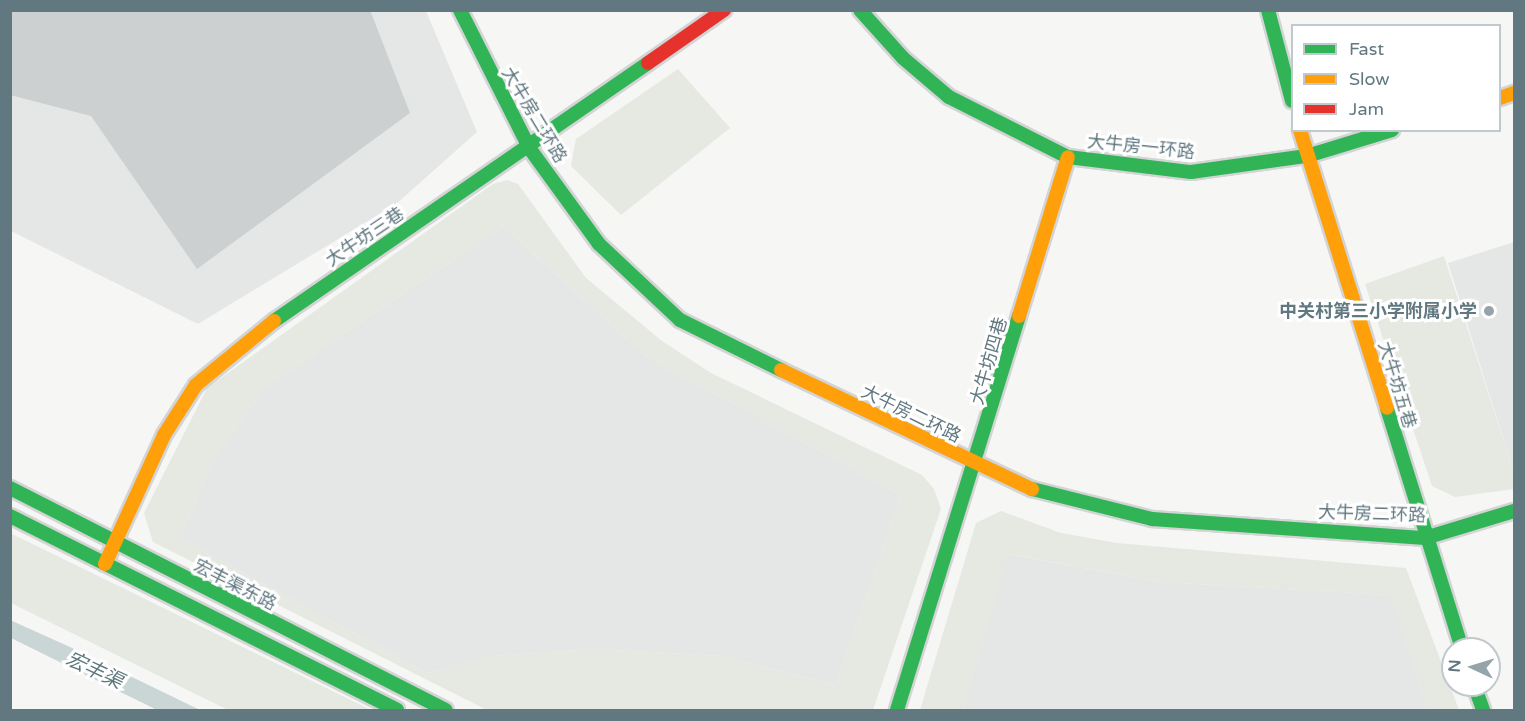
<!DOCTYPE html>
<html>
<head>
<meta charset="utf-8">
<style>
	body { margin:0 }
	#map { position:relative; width:1525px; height:721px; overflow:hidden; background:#f6f6f5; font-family:"Varela Round","Noto Sans SC",sans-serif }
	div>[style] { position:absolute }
	.built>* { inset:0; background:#e5e7e6 }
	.green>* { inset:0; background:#e6e8e2 }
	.water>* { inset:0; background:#cad5d6 }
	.building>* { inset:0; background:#cdd0d0 }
	.roads { filter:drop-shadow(2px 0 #d3d4d5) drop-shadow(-2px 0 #d3d4d5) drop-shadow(0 2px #d3d4d5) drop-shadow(0 -2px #d3d4d5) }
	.fast>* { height:14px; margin:-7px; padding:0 7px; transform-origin:7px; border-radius:7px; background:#30b455 }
	.slow>* { height:14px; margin:-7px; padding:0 7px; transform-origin:7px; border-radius:7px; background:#ff9f0a }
	.jam>* { height:14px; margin:-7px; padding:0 7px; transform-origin:7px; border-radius:7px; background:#e5322d }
	.dots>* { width:16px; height:16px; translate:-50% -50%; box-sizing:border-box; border:3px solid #fff; border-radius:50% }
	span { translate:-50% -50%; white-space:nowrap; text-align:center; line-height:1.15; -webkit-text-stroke:6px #fff; paint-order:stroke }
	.street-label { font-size:18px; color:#617881 }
	.poi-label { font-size:18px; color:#617881; font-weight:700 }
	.right { translate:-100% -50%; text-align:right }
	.water-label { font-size:20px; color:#5c787c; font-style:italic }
	.frame { position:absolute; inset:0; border:12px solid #617881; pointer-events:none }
	.legend { position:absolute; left:1291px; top:24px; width:210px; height:108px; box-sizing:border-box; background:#fff; border:2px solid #c0c9cd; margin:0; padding:8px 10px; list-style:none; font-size:18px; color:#617881 }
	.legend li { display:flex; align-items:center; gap:12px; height:30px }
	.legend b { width:30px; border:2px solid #c0c9cd }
	.north { position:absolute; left:1441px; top:637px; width:60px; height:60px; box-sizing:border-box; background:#fff; border:2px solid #c0c9cd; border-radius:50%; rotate:274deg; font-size:16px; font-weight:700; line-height:24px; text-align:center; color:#617881 }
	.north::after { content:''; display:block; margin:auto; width:21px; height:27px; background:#95a4aa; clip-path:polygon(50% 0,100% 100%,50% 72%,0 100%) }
</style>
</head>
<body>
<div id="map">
	<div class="built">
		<div style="clip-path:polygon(10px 11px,426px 11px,477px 132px,396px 204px,198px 324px,11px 231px)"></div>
		<div style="clip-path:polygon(503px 226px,647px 357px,901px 495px,836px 685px,722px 656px,594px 649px,493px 656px,427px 673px,179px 538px,215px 459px,263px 389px)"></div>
		<div style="clip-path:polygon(1514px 242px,1514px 473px,1448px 263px)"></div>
		<div style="clip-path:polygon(1008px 554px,1160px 582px,1391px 595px,1427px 710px,963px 710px)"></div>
	</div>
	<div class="green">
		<div style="clip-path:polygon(678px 69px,730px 128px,621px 215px,571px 166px,576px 139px)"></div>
		<div style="clip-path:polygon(evenodd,507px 180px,518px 184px,586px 278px,662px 341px,711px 373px,922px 475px,934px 489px,941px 509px,873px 710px,487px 710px,153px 542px,144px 513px,207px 388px,493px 184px,507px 180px,503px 226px,647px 357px,901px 495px,836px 685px,722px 656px,594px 649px,493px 656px,427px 673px,179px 538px,215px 459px,263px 389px,503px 226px)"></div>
		<div style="clip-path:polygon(1444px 256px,1514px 473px,1514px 489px,1455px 497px,1432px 486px,1365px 284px)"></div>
		<div style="clip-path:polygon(1001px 511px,1061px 533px,1117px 543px,1406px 568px,1459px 710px,1427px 710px,1390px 595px,1160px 582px,1009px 554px,963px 710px,920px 710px,976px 523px)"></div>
		<div style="clip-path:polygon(10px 533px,135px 594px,371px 710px,228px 710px,11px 603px)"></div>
	</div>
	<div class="water">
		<div style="clip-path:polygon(10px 620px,70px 647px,200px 710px,157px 710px,11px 638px)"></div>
	</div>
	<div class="building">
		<div style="clip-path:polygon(10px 10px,370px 10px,410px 113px,197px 269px,91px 116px,10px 95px)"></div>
	</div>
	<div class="roads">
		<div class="fast">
			<div style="left:460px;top:10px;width:156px;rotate:63.3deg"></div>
			<div style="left:530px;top:149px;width:117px;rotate:54deg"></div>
			<div style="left:599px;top:244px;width:111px;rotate:43.2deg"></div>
			<div style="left:680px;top:320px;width:113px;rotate:26.3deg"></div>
			<div style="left:860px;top:10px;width:64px;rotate:48.1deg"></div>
			<div style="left:903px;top:58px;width:60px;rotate:40.3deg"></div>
			<div style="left:949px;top:97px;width:133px;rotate:26.8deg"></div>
			<div style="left:1068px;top:157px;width:124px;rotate:7deg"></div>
			<div style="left:1191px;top:172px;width:117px;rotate:-7.9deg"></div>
			<div style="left:1307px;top:156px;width:89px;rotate:-17deg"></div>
			<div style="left:1268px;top:10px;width:94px;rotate:75.2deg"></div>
			<div style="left:274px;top:321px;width:454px;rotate:-34.6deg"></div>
			<div style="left:1387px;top:408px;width:252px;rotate:72.7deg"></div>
			<div style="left:10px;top:488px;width:489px;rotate:27deg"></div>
			<div style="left:1032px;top:489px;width:124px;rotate:14deg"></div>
			<div style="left:1152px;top:519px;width:274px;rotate:4deg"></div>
			<div style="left:1425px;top:538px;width:93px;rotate:-16.9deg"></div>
			<div style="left:10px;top:516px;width:433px;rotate:26.6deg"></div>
			<div style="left:1474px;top:685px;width:27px;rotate:70deg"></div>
			<div style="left:897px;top:710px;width:412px;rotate:-72.8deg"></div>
		</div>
		<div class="slow">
			<div style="left:1500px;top:98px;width:15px;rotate:-20deg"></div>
			<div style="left:1300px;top:130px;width:291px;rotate:72.6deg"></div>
			<div style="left:1019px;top:316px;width:166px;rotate:-72.9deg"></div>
			<div style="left:781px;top:370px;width:278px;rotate:25.4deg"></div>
			<div style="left:105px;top:564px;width:142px;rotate:-65.4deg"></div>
			<div style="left:164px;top:435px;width:59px;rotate:-57.4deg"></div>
			<div style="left:196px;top:385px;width:101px;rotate:-39.4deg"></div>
		</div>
		<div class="jam">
			<div style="left:648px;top:63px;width:93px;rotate:-34.9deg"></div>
		</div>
	</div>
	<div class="dots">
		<div style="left:1489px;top:311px;background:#95a4aa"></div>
	</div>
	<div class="street-label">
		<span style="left:534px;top:115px;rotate:59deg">大牛房二环路</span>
		<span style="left:1141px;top:147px;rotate:6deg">大牛房一环路</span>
		<span style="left:365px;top:237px;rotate:-34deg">大牛坊三巷</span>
		<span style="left:989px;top:361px;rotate:-74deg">大牛坊四巷</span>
		<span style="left:1397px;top:385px;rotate:73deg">大牛坊五巷</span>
		<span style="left:911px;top:414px;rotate:26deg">大牛房二环路</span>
		<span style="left:1372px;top:514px;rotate:2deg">大牛房二环路</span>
		<span style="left:235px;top:585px;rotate:27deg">宏丰渠东路</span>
	</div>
	<div class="poi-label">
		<span class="right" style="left:1477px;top:311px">中关村第三小学附属小学</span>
	</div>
	<div class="water-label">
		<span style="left:94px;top:671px;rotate:25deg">宏丰渠</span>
	</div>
	<div class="frame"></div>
	<ul class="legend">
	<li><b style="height:8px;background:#30b455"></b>Fast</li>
	<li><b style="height:8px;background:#ff9f0a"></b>Slow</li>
	<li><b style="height:8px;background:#e5322d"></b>Jam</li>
	</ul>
	<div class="north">N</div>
</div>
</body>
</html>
